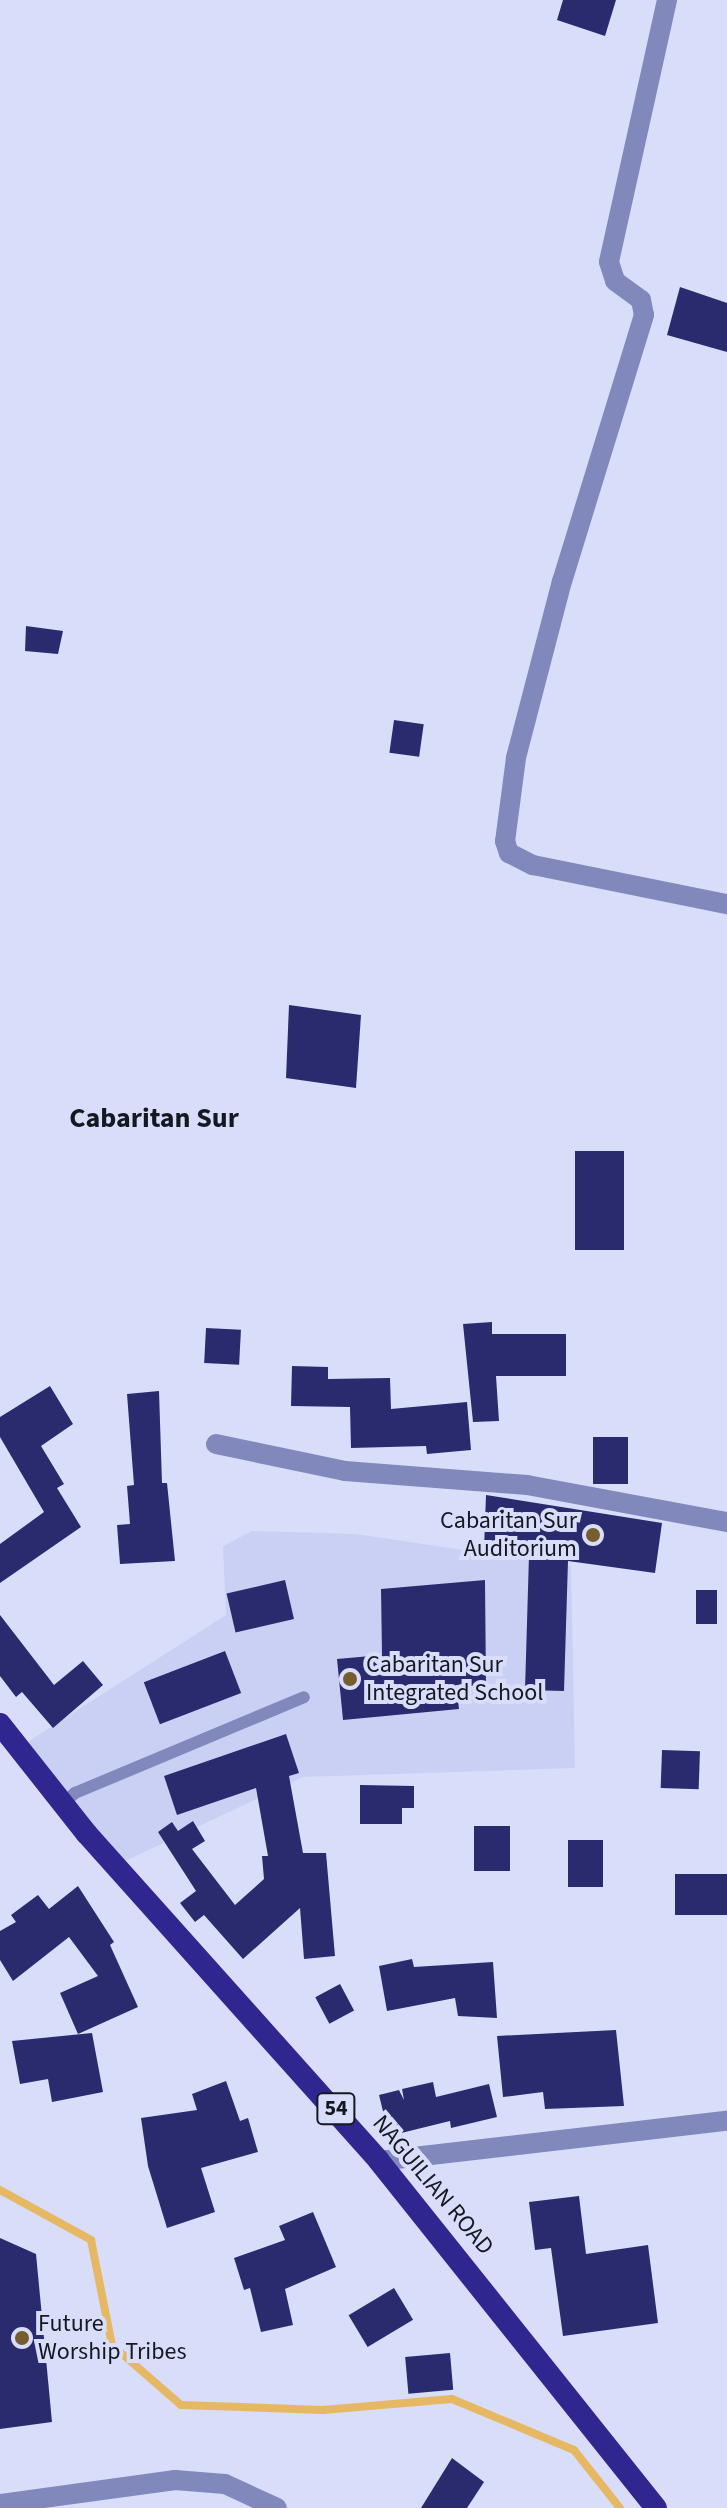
<!DOCTYPE html>
<html>
<head>
<meta charset="utf-8">
<style>
	body { margin:0 }
	#map { position:relative; width:727px; height:2508px; overflow:hidden; background:#d8ddfa; font-family:"Source Sans 3",sans-serif }
	div>[style] { position:absolute }
	.built>* { inset:0; background:#cad0f4 }
	.stream>* { height:8px; margin:-4px; padding:0 4px; transform-origin:4px; border-radius:4px; background:#e7b864 }
	.building>* { inset:0; background:#2a2b6f; transform-origin:0 0 }
	.service>* { height:12px; margin:-6px; padding:0 6px; transform-origin:6px; border-radius:6px; background:#8088bc }
	.minor>* { height:20px; margin:-10px; padding:0 10px; transform-origin:10px; border-radius:10px; background:#8088bc }
	.tertiary>* { height:20px; margin:-10px; padding:0 10px; transform-origin:10px; border-radius:10px; background:#8088bc }
	.trunk>* { height:22px; margin:-11px; padding:0 11px; transform-origin:11px; border-radius:11px; background:#302690 }
	.dots>* { width:22px; height:22px; translate:-50% -50%; box-sizing:border-box; border:4px solid #d8ddfa; border-radius:50% }
	span { translate:-50% -50%; white-space:nowrap; text-align:center; line-height:1.15; -webkit-text-stroke:8px #d8ddfa; paint-order:stroke }
	.shield-label span { padding:2px 6px; background:#d8ddfa; border:2px solid; border-radius:6px; -webkit-text-stroke-width:0 }
	.shield-label { font-size:22px; color:#151721; font-weight:700 }
	.poi-label { font-size:24px; color:#151721 }
	.right { translate:-100% -50%; text-align:right }
	.left { translate:0 -50%; text-align:left }
	.street-label { font-size:24px; color:#151721 }
	.quarter-label { font-size:28px; color:#151721; font-weight:700 }
</style>
</head>
<body>
<div id="map">
	<div class="built">
		<div style="clip-path:polygon(252px 1531px,356px 1534px,571px 1566px,575px 1768px,303px 1777px,121px 1863px,26px 1743px,226px 1615px,223px 1546px)"></div>
	</div>
	<div class="stream">
		<div style="left:0;top:2190px;width:104px;rotate:28.8deg"></div>
		<div style="left:91px;top:2240px;width:107px;rotate:78.7deg"></div>
		<div style="left:112px;top:2345px;width:91px;rotate:41deg"></div>
		<div style="left:181px;top:2405px;width:142px;rotate:2deg"></div>
		<div style="left:323px;top:2410px;width:129px;rotate:-4.9deg"></div>
		<div style="left:452px;top:2399px;width:132px;rotate:22.7deg"></div>
		<div style="left:574px;top:2450px;width:74px;rotate:51.6deg"></div>
	</div>
	<div class="building">
		<div style="clip-path:polygon(563px 0,616px 0,605px 36px,557px 20px)"></div>
		<div style="clip-path:polygon(680px 287px,727px 303px,727px 352px,667px 335px)"></div>
		<div style="clip-path:polygon(26px 626px,63px 631px,58px 654px,25px 651px)"></div>
		<div style="left:394px;top:720px;width:30px;height:33px;rotate:8deg"></div>
		<div style="clip-path:polygon(289px 1005px,361px 1015px,356px 1088px,286px 1078px)"></div>
		<div style="left:575px;top:1151px;width:49px;height:99px"></div>
		<div style="clip-path:polygon(492px 1322px,492px 1334px,566px 1334px,566px 1376px,496px 1376px,499px 1421px,473px 1422px,463px 1324px)"></div>
		<div style="left:206px;top:1328px;width:35px;height:35px;rotate:3deg"></div>
		<div style="clip-path:polygon(292px 1366px,328px 1367px,328px 1379px,390px 1378px,391px 1409px,467px 1402px,471px 1450px,427px 1454px,426px 1446px,351px 1448px,350px 1407px,291px 1406px)"></div>
		<div style="clip-path:polygon(50px 1386px,73px 1424px,41px 1446px,64px 1484px,57px 1488px,81px 1527px,0 1583px,0 1544px,44px 1512px,0 1437px,0 1417px)"></div>
		<div style="clip-path:polygon(159px 1391px,162px 1483px,167px 1483px,175px 1561px,120px 1564px,117px 1525px,130px 1524px,127px 1486px,134px 1485px,127px 1394px)"></div>
		<div style="left:593px;top:1437px;width:35px;height:47px"></div>
		<div style="clip-path:polygon(486px 1495px,662px 1523px,655px 1573px,568px 1561px,564px 1691px,525px 1690px,529px 1555px,484px 1549px)"></div>
		<div style="left:285px;top:1580px;width:40px;height:60px;rotate:77deg"></div>
		<div style="clip-path:polygon(485px 1580px,486px 1687px,456px 1685px,459px 1709px,343px 1720px,337px 1659px,382px 1655px,381px 1589px)"></div>
		<div style="left:696px;top:1590px;width:21px;height:34px"></div>
		<div style="clip-path:polygon(0 1615px,54px 1685px,83px 1661px,103px 1685px,53px 1728px,22px 1692px,16px 1697px,0 1676px)"></div>
		<div style="left:225px;top:1651px;width:45px;height:87px;rotate:69deg"></div>
		<div style="clip-path:polygon(286px 1734px,299px 1773px,289px 1776px,303px 1853px,326px 1853px,335px 1956px,304px 1959px,300px 1908px,243px 1959px,204px 1915px,195px 1922px,180px 1903px,196px 1891px,158px 1832px,172px 1822px,178px 1831px,193px 1821px,205px 1841px,192px 1849px,235px 1905px,264px 1879px,262px 1856px,268px 1856px,256px 1788px,177px 1815px,164px 1776px)"></div>
		<div style="left:662px;top:1750px;width:38px;height:38px;rotate:2deg"></div>
		<div style="clip-path:polygon(360px 1785px,414px 1786px,414px 1808px,402px 1808px,402px 1824px,360px 1824px)"></div>
		<div style="left:474px;top:1826px;width:36px;height:45px"></div>
		<div style="left:568px;top:1840px;width:35px;height:47px"></div>
		<div style="left:727px;top:1874px;width:41px;height:52px;rotate:90deg"></div>
		<div style="clip-path:polygon(78px 1886px,114px 1942px,110px 1945px,138px 2007px,78px 2034px,60px 1993px,98px 1976px,69px 1937px,13px 1981px,0 1960px,0 1931px,16px 1922px,11px 1915px,38px 1895px,49px 1909px)"></div>
		<div style="clip-path:polygon(412px 1959px,414px 1967px,493px 1962px,497px 2018px,458px 2016px,455px 1998px,387px 2011px,379px 1966px)"></div>
		<div style="left:340px;top:1984px;width:30px;height:28px;rotate:62deg"></div>
		<div style="clip-path:polygon(616px 2030px,624px 2106px,545px 2109px,543px 2092px,503px 2097px,497px 2036px)"></div>
		<div style="clip-path:polygon(92px 2033px,103px 2092px,52px 2102px,48px 2079px,20px 2084px,12px 2041px)"></div>
		<div style="clip-path:polygon(226px 2081px,240px 2121px,248px 2118px,258px 2152px,201px 2168px,215px 2212px,167px 2228px,148px 2166px,141px 2118px,197px 2110px,192px 2094px)"></div>
		<div style="clip-path:polygon(433px 2082px,436px 2097px,489px 2084px,497px 2117px,451px 2128px,450px 2121px,389px 2136px,379px 2095px,399px 2090px,404px 2100px,402px 2089px)"></div>
		<div style="clip-path:polygon(579px 2196px,586px 2254px,648px 2245px,658px 2323px,563px 2336px,551px 2248px,535px 2250px,529px 2202px)"></div>
		<div style="clip-path:polygon(313px 2212px,336px 2267px,285px 2289px,293px 2325px,261px 2332px,250px 2288px,244px 2290px,234px 2258px,285px 2240px,279px 2226px)"></div>
		<div style="clip-path:polygon(0 2238px,36px 2254px,52px 2422px,0 2429px)"></div>
		<div style="left:394px;top:2288px;width:37px;height:53px;rotate:59deg"></div>
		<div style="left:450px;top:2353px;width:37px;height:45px;rotate:85deg"></div>
		<div style="clip-path:polygon(452px 2458px,484px 2482px,467px 2508px,421px 2508px)"></div>
	</div>
	<div class="service">
		<div style="left:62px;top:1805px;width:18px;rotate:-43deg"></div>
		<div style="left:75px;top:1793px;width:248px;rotate:-22.7deg"></div>
	</div>
	<div class="minor">
		<div style="left:667px;top:0;width:268px;rotate:102.5deg"></div>
		<div style="left:609px;top:262px;width:20px;rotate:72deg"></div>
		<div style="left:615px;top:281px;width:32px;rotate:36deg"></div>
		<div style="left:641px;top:300px;width:15px;rotate:79deg"></div>
		<div style="left:644px;top:315px;width:278px;rotate:107.1deg"></div>
		<div style="left:562px;top:581px;width:183px;rotate:104.6deg"></div>
		<div style="left:516px;top:758px;width:84px;rotate:97.5deg"></div>
		<div style="left:505px;top:841px;width:13px;rotate:72deg"></div>
		<div style="left:509px;top:853px;width:27px;rotate:27deg"></div>
		<div style="left:533px;top:865px;width:198px;rotate:11.4deg"></div>
		<div style="left:216px;top:1444px;width:132px;rotate:11.8deg"></div>
		<div style="left:345px;top:1471px;width:183px;rotate:4.4deg"></div>
		<div style="left:527px;top:1485px;width:203px;rotate:10.5deg"></div>
		<div style="left:379px;top:2161px;width:350px;rotate:-6.6deg"></div>
	</div>
	<div class="tertiary">
		<div style="left:0;top:2504px;width:177px;rotate:-7.8deg"></div>
		<div style="left:175px;top:2480px;width:50px;rotate:4.6deg"></div>
		<div style="left:225px;top:2484px;width:57px;rotate:24.8deg"></div>
	</div>
	<div class="trunk">
		<div style="left:0;top:1724px;width:140px;rotate:51.7deg"></div>
		<div style="left:87px;top:1834px;width:438px;rotate:48.2deg"></div>
		<div style="left:379px;top:2161px;width:444px;rotate:51.4deg"></div>
	</div>
	<div class="dots">
		<div style="left:593px;top:1535px;background:#765c2e"></div>
		<div style="left:350px;top:1679px;background:#765c2e"></div>
		<div style="left:22px;top:2338px;background:#765c2e"></div>
	</div>
	<div class="shield-label">
		<span style="left:336px;top:2109px">54</span>
	</div>
	<div class="poi-label">
		<span class="right" style="left:577px;top:1535px">Cabaritan Sur<br>Auditorium</span>
		<span class="left" style="left:366px;top:1679px">Cabaritan Sur<br>Integrated School</span>
		<span class="left" style="left:38px;top:2338px">Future<br>Worship Tribes</span>
	</div>
	<div class="street-label">
		<span style="left:433px;top:2185px;rotate:50deg">NAGUILIAN ROAD</span>
	</div>
	<div class="quarter-label">
		<span style="left:154px;top:1118px">Cabaritan Sur</span>
	</div>
</div>
</body>
</html>
